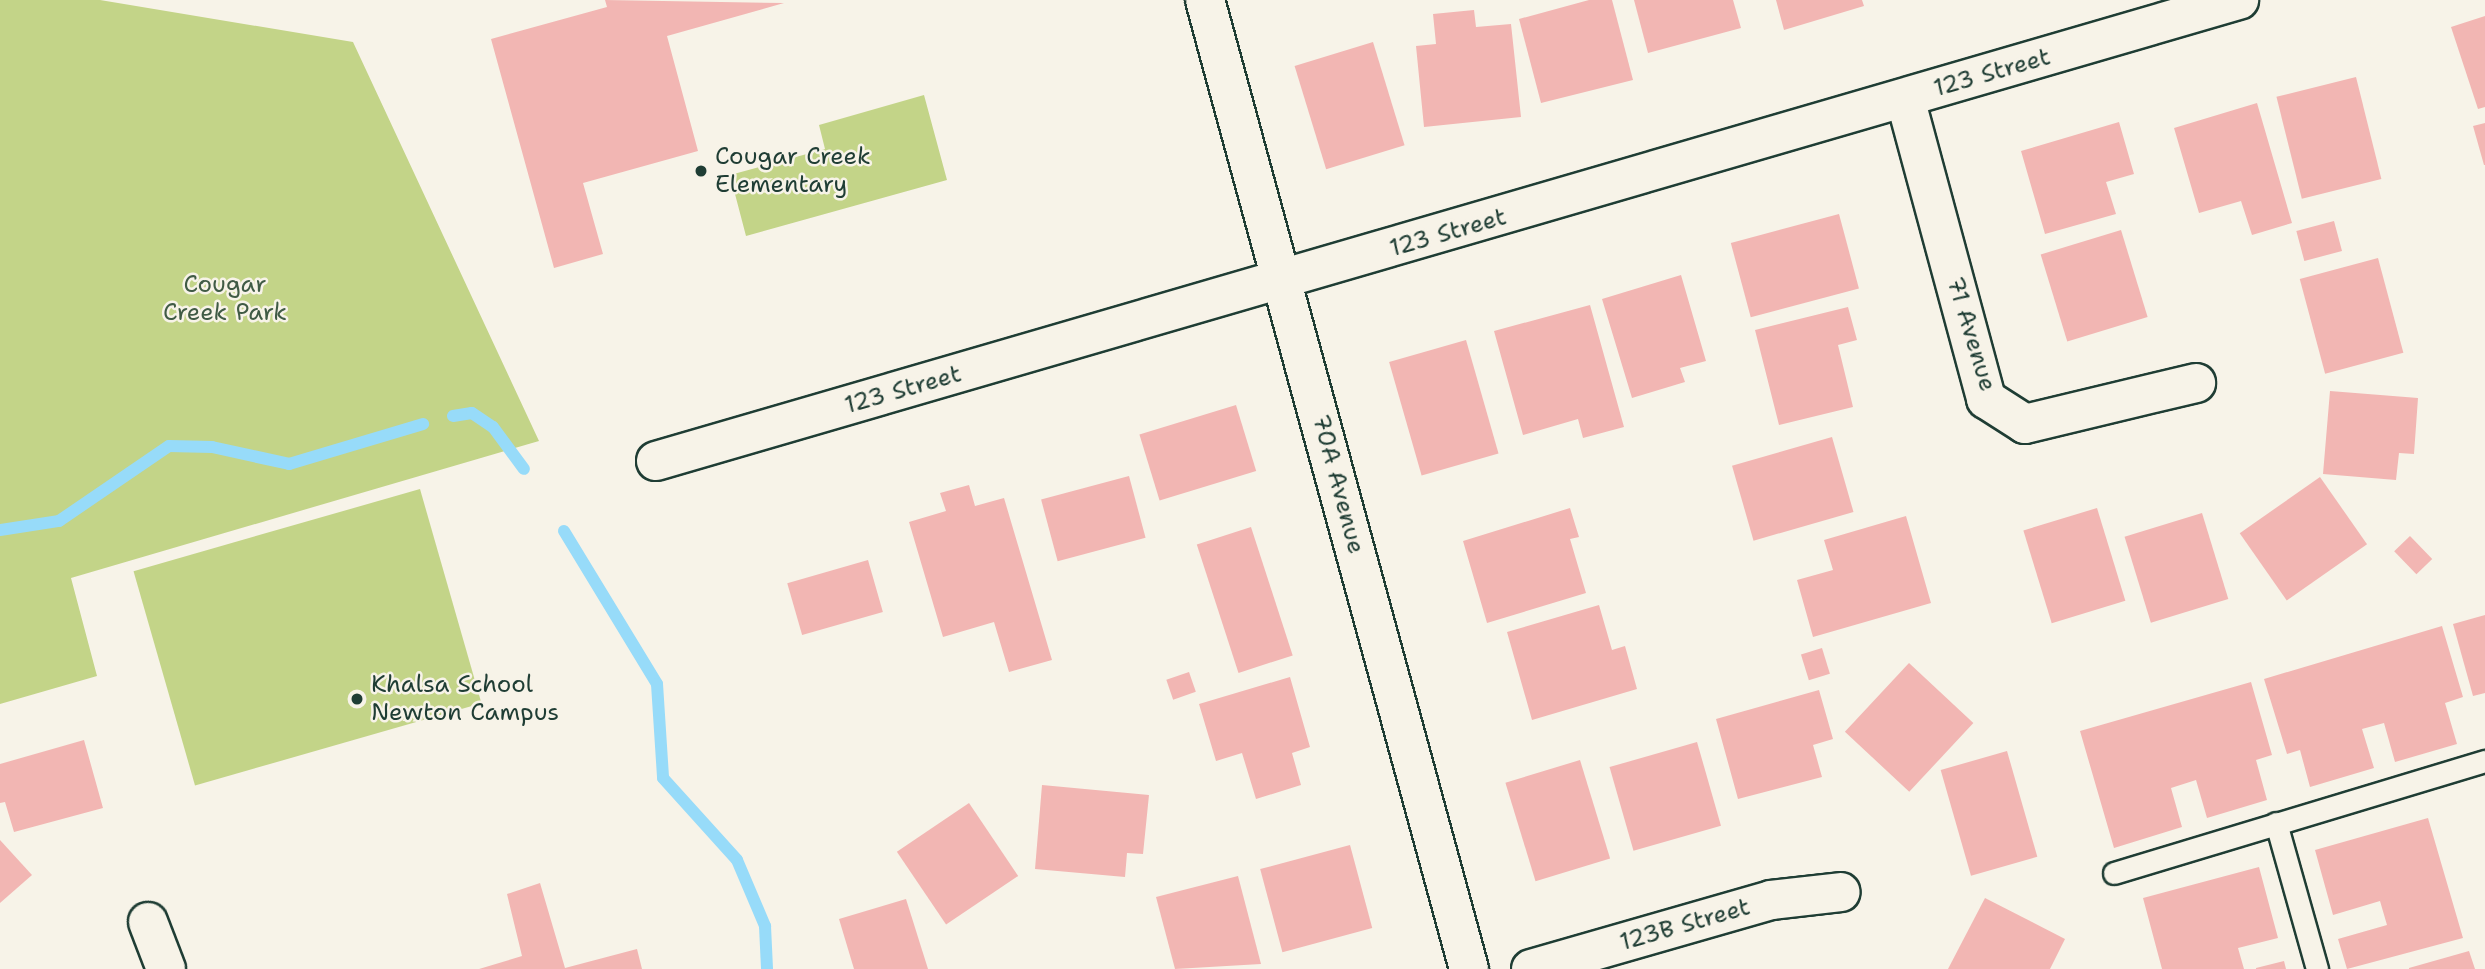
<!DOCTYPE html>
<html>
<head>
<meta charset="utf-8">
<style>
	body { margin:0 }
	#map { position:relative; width:2485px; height:969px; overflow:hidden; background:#f7f3e8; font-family:"Shantell Sans",sans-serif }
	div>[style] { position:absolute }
	.green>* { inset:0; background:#c3d488; transform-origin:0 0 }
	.stream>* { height:12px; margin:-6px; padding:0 6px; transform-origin:6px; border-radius:6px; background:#97dbf9 }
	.building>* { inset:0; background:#f2b6b3; transform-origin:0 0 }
	.roads { filter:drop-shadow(2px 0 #1f3d34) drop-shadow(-2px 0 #1f3d34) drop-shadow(0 2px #1f3d34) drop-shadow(0 -2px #1f3d34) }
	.lane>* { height:21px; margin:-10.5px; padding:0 10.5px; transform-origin:10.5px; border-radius:10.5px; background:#f7f3e8 }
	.street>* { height:38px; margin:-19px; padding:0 19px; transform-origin:19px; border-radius:19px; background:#f7f3e8 }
	.secondary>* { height:38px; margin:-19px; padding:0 19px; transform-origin:19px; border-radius:19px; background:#f7f3e8 }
	.dots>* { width:19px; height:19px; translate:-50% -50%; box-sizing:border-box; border:4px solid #f7f3e8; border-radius:50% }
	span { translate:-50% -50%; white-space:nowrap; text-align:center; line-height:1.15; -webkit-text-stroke:5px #f7f3e8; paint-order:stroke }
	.street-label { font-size:24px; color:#1f3d34 }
	.poi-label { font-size:24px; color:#1f3d34 }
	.left { translate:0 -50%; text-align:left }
	.park-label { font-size:24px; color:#405b45 }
</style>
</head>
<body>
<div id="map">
	<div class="green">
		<div style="clip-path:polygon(0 0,100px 0,353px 42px,539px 441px,71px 578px,97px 676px,0 704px)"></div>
		<div style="clip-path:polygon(924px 95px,947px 180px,746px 236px,730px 175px,825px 149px,819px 125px)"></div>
		<div style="left:420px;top:489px;width:223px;height:298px;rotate:74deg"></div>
	</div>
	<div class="stream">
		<div style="left:453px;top:416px;width:19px;rotate:-9deg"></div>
		<div style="left:472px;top:413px;width:25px;rotate:34deg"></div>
		<div style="left:493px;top:427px;width:52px;rotate:53.6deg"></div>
		<div style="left:0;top:530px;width:60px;rotate:-8.7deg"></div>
		<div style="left:59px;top:521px;width:133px;rotate:-34.3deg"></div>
		<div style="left:169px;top:446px;width:43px;rotate:1.3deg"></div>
		<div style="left:212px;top:447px;width:79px;rotate:12.4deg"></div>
		<div style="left:289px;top:464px;width:140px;rotate:-16.6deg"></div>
		<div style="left:564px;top:531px;width:179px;rotate:58.7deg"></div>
		<div style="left:657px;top:684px;width:94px;rotate:86.3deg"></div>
		<div style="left:663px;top:778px;width:110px;rotate:47.9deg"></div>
		<div style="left:737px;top:860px;width:72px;rotate:67deg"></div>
		<div style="left:765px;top:926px;width:43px;rotate:87.3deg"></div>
	</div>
	<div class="building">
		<div style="clip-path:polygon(605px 0,784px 3px,667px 36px,698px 151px,583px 183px,603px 254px,554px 268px,491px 39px,607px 7px)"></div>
		<div style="clip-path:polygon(1589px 0,1612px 0,1633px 80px,1541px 103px,1519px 19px)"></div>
		<div style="clip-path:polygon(1634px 0,1733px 0,1741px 28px,1648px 53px)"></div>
		<div style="clip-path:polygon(1776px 0,1862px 0,1864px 6px,1784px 30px)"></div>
		<div style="clip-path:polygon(1474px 10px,1476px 27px,1511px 24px,1521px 117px,1424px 127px,1416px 46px,1436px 44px,1433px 14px)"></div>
		<div style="clip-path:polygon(2485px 16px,2485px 107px,2478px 109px,2451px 27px)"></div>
		<div style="left:1373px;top:42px;width:108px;height:82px;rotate:73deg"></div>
		<div style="left:2356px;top:77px;width:105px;height:82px;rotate:76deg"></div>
		<div style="clip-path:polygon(2257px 103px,2292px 223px,2252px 235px,2241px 201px,2199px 213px,2174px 128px)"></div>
		<div style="clip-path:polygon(2119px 122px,2134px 174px,2106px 182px,2116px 214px,2045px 234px,2021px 151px)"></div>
		<div style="clip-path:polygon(2485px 123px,2485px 165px,2484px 165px,2473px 126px)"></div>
		<div style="left:1839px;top:214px;width:77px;height:112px;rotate:75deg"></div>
		<div style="left:2334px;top:221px;width:31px;height:39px;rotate:75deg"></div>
		<div style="left:2121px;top:230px;width:91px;height:84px;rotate:73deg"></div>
		<div style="left:2378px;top:258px;width:98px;height:81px;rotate:75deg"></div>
		<div style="clip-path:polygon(1681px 275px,1706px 361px,1680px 368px,1685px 382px,1632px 398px,1602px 299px)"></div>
		<div style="clip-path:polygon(1590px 305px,1624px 427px,1583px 438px,1578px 419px,1523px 435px,1494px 331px)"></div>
		<div style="clip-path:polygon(1848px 307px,1857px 340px,1838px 345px,1853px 407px,1779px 425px,1755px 330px)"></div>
		<div style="left:1466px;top:340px;width:118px;height:80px;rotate:74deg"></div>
		<div style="clip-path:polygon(2330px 391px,2418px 398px,2414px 454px,2399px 453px,2396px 480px,2323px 474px)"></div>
		<div style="left:1236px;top:405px;width:69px;height:101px;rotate:73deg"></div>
		<div style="left:1832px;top:437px;width:78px;height:104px;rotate:74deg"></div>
		<div style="left:1129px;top:476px;width:64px;height:91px;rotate:75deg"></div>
		<div style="left:2320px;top:477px;width:82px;height:98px;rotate:55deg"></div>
		<div style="clip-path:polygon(969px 485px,975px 506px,1004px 498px,1052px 660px,1009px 672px,994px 622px,943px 637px,909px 522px,946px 511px,940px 493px)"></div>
		<div style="clip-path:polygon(1570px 508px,1579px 537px,1570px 539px,1586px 593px,1487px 623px,1463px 541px)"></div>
		<div style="left:2097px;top:508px;width:97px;height:77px;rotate:73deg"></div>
		<div style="left:2202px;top:513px;width:90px;height:81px;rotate:73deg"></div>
		<div style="clip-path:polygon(1906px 516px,1931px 603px,1813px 637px,1797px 580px,1833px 570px,1824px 540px)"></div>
		<div style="left:1251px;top:527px;width:135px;height:57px;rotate:72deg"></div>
		<div style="left:2410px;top:536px;width:32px;height:22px;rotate:46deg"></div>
		<div style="left:868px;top:560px;width:54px;height:84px;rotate:74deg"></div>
		<div style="clip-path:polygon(1599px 605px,1612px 650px,1625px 646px,1637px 689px,1532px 720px,1507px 632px)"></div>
		<div style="clip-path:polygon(2485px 615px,2485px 693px,2473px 696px,2453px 624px)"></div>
		<div style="clip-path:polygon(2442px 626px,2463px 697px,2445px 703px,2457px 744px,2395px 762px,2384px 723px,2362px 729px,2374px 768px,2310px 787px,2300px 750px,2287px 754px,2264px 679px)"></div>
		<div style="left:1822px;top:648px;width:27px;height:22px;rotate:73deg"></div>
		<div style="left:1909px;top:663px;width:88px;height:94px;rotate:43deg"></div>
		<div style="left:1189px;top:672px;width:21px;height:24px;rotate:71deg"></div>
		<div style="clip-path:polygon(1290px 677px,1310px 747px,1292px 753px,1301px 785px,1256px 799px,1242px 753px,1216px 761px,1199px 704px)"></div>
		<div style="clip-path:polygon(2251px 682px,2272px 755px,2256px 760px,2267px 800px,2207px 818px,2196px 780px,2171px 788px,2182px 827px,2114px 848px,2080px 731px)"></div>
		<div style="clip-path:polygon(1819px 690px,1833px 739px,1813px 745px,1822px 777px,1738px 799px,1716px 719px)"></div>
		<div style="clip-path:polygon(84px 740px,103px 808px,14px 832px,5px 802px,0 803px,0 764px)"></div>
		<div style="left:1697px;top:742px;width:87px;height:91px;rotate:74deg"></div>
		<div style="left:2007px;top:751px;width:110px;height:69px;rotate:74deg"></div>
		<div style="left:1580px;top:760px;width:103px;height:78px;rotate:73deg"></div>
		<div style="clip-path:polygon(1042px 785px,1149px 795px,1143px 854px,1127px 853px,1125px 877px,1035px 869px)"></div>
		<div style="left:969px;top:803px;width:88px;height:87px;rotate:56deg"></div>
		<div style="clip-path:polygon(2428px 818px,2463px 938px,2347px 969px,2338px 939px,2387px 925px,2380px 901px,2333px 915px,2315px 850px)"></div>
		<div style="clip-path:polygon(0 840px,32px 875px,0 903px)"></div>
		<div style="left:1350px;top:845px;width:86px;height:93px;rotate:75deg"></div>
		<div style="clip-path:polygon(2259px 867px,2278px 938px,2238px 948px,2244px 969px,2162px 969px,2143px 898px)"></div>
		<div style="clip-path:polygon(1238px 876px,1261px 964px,1175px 969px,1156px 897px)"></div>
		<div style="clip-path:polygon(540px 883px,565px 968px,637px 949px,642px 969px,479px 969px,522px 956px,507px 894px)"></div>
		<div style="clip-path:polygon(1985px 898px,2065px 939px,2050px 969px,1948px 969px)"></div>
		<div style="clip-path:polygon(906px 899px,928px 969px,854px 969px,839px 919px)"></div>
		<div style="clip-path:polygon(2469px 951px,2475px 969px,2409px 969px,2409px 968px)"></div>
		<div style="clip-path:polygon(2284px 961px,2286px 969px,2256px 969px,2256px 968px)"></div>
	</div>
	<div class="roads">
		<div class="lane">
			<div style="left:2276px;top:823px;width:152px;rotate:74.3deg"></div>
			<div style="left:2114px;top:873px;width:388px;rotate:-16.8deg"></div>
		</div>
		<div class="street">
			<div style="left:1905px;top:98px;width:312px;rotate:74.9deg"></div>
			<div style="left:1986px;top:399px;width:46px;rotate:32.7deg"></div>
			<div style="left:2025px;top:424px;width:176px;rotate:-13.5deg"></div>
			<div style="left:656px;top:461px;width:1649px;rotate:-16.24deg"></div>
			<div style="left:148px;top:922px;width:50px;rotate:69deg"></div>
			<div style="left:1531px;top:969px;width:250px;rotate:-16deg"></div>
			<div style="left:1771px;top:900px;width:70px;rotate:-6.5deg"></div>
		</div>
		<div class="secondary">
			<div style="left:1205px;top:0;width:1004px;rotate:74.76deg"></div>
		</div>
	</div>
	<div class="dots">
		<div style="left:701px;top:171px;background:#1f3d34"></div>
		<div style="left:357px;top:699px;background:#1f3d34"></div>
	</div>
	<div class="street-label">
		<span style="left:1992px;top:73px;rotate:-16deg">123 Street</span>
		<span style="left:1448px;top:233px;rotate:-16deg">123 Street</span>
		<span style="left:1971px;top:334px;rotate:73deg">71 Avenue</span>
		<span style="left:903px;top:390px;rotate:-16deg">123 Street</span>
		<span style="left:1338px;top:484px;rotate:75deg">70A Avenue</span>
		<span style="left:1685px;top:925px;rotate:-16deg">123B Street</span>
	</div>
	<div class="poi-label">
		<span class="left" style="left:715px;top:171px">Cougar Creek<br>Elementary</span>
		<span class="left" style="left:371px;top:699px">Khalsa School<br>Newton Campus</span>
	</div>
	<div class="park-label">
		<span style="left:225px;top:299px">Cougar<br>Creek Park</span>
	</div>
</div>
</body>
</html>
